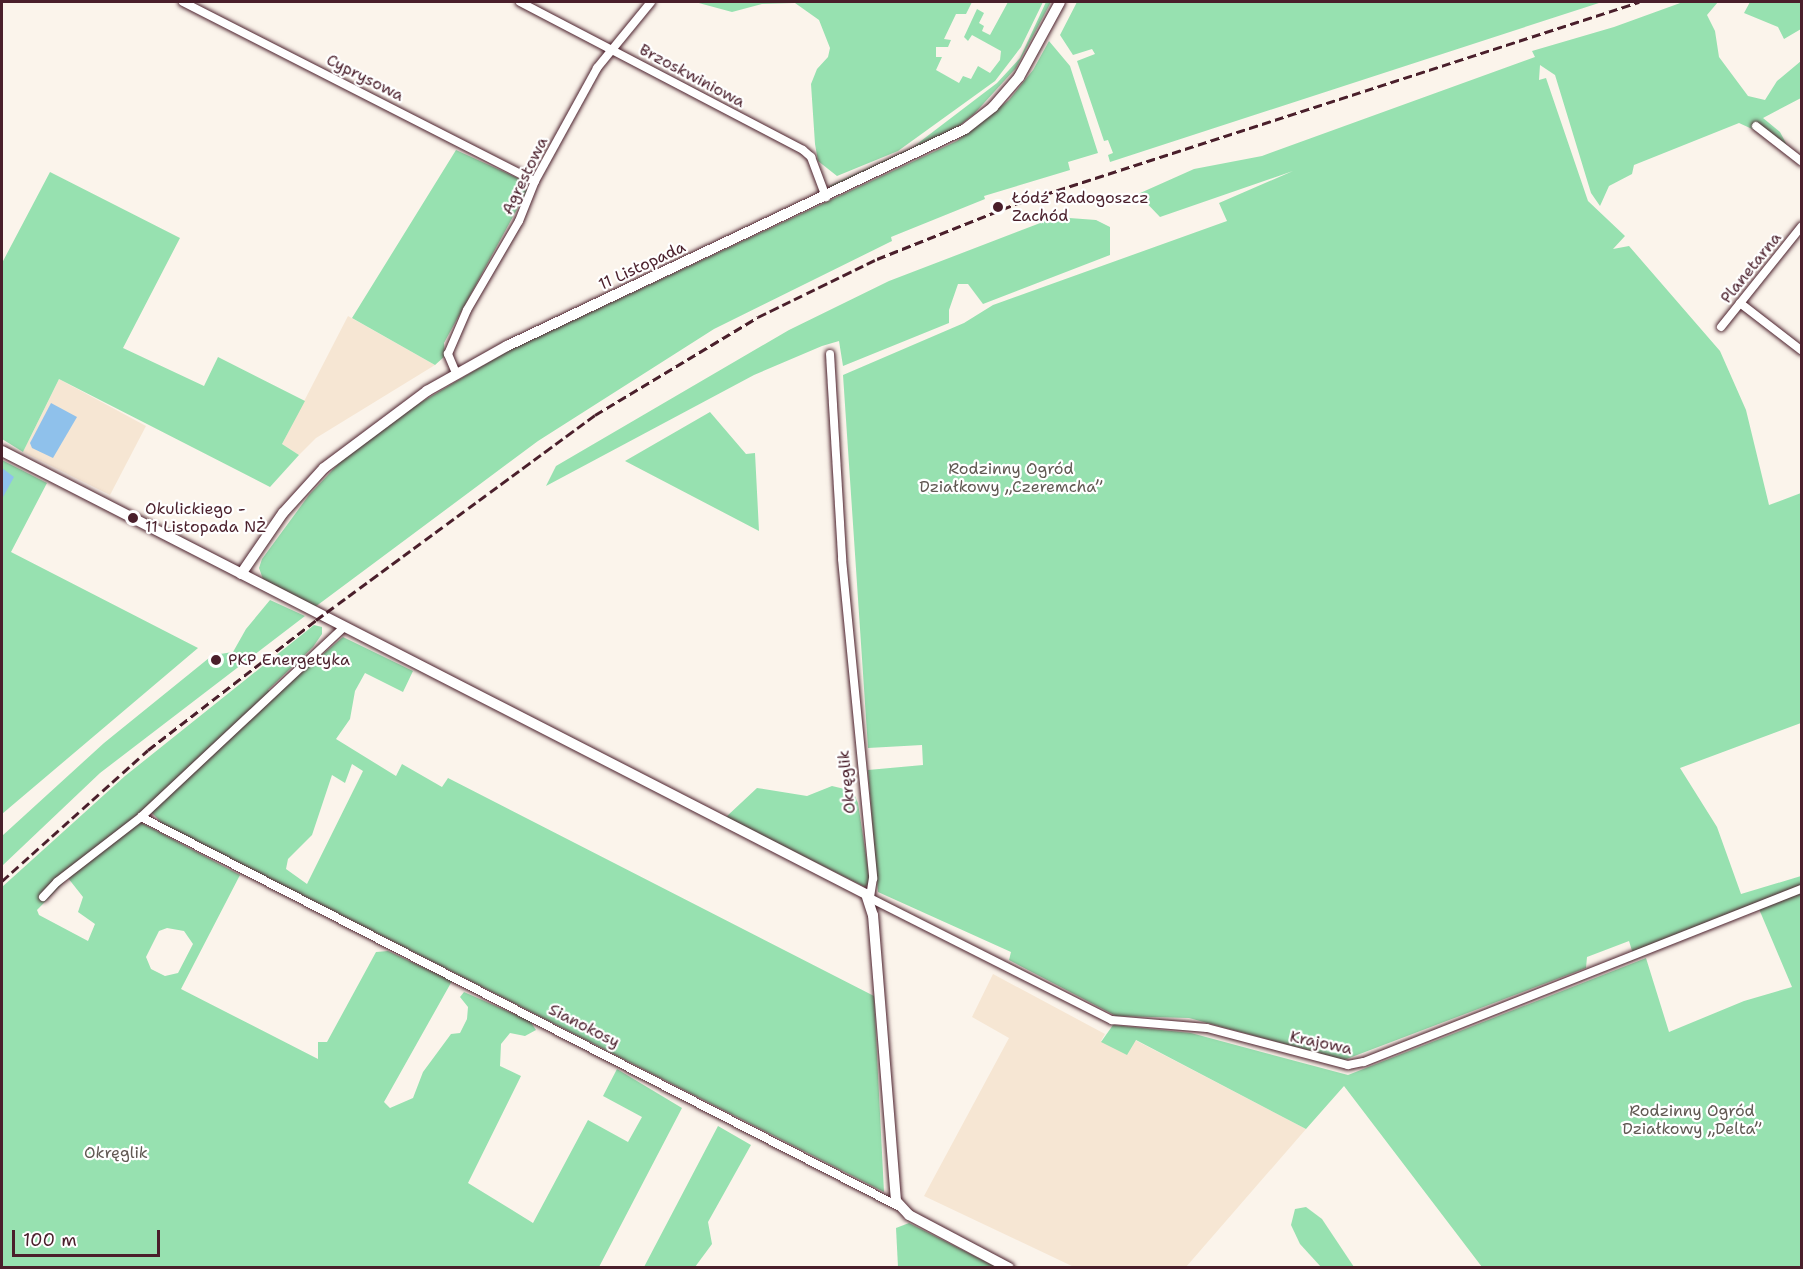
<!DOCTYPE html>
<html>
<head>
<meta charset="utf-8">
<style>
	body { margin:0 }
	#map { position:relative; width:1803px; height:1269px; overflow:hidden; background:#fbf4eb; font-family:"Shantell Sans",sans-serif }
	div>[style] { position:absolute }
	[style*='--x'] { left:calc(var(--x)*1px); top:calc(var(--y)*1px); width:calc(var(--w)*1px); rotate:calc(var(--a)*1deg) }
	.built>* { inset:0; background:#f6e6d3 }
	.green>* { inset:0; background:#97e1b0 }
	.water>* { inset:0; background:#8fc1eb }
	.roads { filter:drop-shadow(0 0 2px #4a1f2b) drop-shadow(0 0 2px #4a1f2b) }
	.street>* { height:8px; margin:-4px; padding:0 4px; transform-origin:4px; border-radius:4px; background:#fff }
	.secondary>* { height:10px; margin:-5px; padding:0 5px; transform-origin:5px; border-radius:5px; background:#fff }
	.rail>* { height:3px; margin-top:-1.5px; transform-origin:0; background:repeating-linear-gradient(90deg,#4a1f2b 0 9px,transparent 0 13.5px) }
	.dots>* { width:16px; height:16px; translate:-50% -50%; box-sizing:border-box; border:3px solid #fff; border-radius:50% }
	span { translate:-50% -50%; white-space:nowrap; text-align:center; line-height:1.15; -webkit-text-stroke:4.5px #fff; paint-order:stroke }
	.street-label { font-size:16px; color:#4a1f2b }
	.poi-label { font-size:16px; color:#4a1f2b }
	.left { translate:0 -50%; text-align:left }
	.park-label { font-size:16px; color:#615953 }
	.frame { position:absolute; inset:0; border:3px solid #4a1f2b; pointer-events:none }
	.scale { position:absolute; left:12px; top:1230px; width:148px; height:27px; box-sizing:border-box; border:3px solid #4a1f2b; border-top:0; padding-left:8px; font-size:18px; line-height:21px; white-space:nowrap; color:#4a1f2b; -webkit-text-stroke:4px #fff; paint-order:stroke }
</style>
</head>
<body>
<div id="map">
	<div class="built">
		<div style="clip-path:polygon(348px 316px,435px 365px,316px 438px,299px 455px,282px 444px)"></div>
		<div style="clip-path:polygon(59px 379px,146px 426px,110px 495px,23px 452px)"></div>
		<div style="clip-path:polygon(993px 974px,1105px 1034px,1101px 1041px,1135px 1040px,1306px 1129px,1186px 1267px,1074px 1267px,924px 1196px,1009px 1038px,972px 1017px)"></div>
	</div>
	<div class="green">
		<div style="clip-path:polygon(695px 2px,972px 2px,966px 14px,956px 14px,944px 39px,951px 40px,948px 47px,936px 47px,936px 57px,942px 57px,936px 70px,959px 83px,963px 76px,971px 79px,978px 66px,990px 73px,1000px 60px,1001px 51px,972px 35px,968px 41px,964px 37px,977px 9px,984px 13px,979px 23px,984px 26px,982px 31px,990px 35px,1008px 2px,1043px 2px,1021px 47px,995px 81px,898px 151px,837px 176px,818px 161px,815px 144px,811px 84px,817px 69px,828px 57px,830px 48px,819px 20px,795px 3px,762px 4px,732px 12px)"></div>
		<div style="clip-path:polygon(1046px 2px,1051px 2px,1016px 68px,974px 114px,955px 129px,832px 187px,829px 186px,913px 147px,997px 83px,1020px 58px)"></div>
		<div style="clip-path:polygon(1077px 2px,1602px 2px,1110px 162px,1108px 155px,1113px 153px,1108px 140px,1104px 141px,1077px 61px,1095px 54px,1092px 49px,1073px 55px,1060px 35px)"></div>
		<div style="clip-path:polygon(1683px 2px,1718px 2px,1707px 15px,1715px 31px,1719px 57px,1748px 96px,1765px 100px,1777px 81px,1801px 61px,1801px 98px,1763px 118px,1780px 132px,1787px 145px,1739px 123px,1634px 165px,1632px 174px,1609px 186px,1600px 206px,1591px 193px,1555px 75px,1540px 65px,1539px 80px,1546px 78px,1588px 201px,1625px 236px,1613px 249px,1629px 246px,1720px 351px,1746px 410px,1769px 505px,1801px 493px,1801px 723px,1680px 768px,1717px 827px,1741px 894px,1801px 876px,1801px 887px,1633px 954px,1629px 941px,1587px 957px,1586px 968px,1344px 1060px,1189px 1018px,1116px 1016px,1009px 960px,1011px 952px,878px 892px,868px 770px,923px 765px,922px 745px,868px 748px,843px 375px,964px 323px,993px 305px,1227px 221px,1219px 203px,1293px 171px,1160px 217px,1138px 194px,1194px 169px,1262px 156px,1535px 57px,1532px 51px,1614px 27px)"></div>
		<div style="clip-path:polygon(1750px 2px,1801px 2px,1801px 29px,1784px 39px,1778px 27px,1744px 13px)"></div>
		<div style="clip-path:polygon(1049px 41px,1070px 66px,1098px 153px,1068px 162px,1070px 170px,984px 196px,985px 199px,891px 237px,892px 241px,714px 329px,538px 441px,315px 607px,263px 579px,259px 568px,262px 559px,309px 495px,344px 458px,403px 413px,506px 352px,957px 141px,1009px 100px,1033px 70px)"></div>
		<div style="clip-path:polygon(456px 150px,522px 180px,527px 191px,444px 343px,445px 356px,435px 365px,352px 318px)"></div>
		<div style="clip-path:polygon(50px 172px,180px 238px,123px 348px,204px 386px,218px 357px,305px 401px,282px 444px,299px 455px,270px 487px,59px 379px,23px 452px,2px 439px,2px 263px)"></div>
		<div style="clip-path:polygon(1056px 217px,1096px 220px,1110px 227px,1110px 255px,983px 304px,968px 284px,958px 284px,949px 310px,949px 323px,843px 366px,839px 341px,822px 346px,754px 375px,546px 486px,556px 466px,789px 330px,889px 281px)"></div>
		<div style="clip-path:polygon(710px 412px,746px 454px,755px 453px,759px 531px,625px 461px)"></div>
		<div style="clip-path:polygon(2px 460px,47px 483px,11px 552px,198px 648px,2px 814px)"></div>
		<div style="clip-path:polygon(270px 600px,305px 616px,100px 773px,2px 866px,2px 836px,104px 743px,209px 658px,214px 666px,222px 661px,220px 654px,233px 652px,246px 629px)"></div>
		<div style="clip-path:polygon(evenodd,314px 625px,322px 627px,322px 634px,313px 647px,268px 690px,277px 693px,343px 637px,413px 671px,403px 692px,365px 673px,355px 691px,350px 719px,336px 739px,396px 776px,402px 764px,442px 787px,448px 778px,874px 996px,884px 1192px,163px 824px,149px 810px,138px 821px,240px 875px,181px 989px,318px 1059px,318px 1042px,327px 1042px,376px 952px,388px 951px,452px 981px,384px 1102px,390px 1108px,413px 1098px,423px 1072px,451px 1034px,460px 1033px,467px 1019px,468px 1007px,460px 997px,464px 992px,530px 1021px,536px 1030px,525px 1036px,510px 1033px,501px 1044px,500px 1066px,521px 1076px,468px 1183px,533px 1223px,588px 1120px,628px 1142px,642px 1117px,603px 1096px,617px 1069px,682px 1108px,599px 1267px,2px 1268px,2px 887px,125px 776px,314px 625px,352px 764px,363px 771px,307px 884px,286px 869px,288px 859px,312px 835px,332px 775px,345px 783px,352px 764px,314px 625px,68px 878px,83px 897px,78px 912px,95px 924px,88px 941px,39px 915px,37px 910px,68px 878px,314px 625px,167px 928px,184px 931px,193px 944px,178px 973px,165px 976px,151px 969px,146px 957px,159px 931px,167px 928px)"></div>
		<div style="clip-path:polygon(832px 786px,853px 791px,858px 803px,870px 882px,865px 887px,726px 817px,757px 788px,807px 796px)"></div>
		<div style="clip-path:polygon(1801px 891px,1801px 1267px,1482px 1267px,1344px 1086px,1306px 1129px,1136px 1040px,1127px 1055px,1101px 1042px,1113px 1025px,1191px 1033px,1348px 1075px,1646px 958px,1669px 1032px,1744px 1001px,1792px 987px,1759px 909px)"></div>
		<div style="clip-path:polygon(718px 1126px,751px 1145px,708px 1222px,712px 1244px,695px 1267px,644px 1267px)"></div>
		<div style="clip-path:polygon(1306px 1207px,1322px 1219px,1354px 1267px,1321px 1267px,1300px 1244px,1291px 1225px,1295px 1209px)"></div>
		<div style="clip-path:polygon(909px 1223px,996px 1267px,898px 1267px,896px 1228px)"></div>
	</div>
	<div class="water">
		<div style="clip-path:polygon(51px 403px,77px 417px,53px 458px,32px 448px,30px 443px)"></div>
		<div style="clip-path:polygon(2px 468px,14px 477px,2px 499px)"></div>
	</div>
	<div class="roads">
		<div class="street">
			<div style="--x:183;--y:2;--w:395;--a:27"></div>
			<div style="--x:520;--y:2;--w:319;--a:27.6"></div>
			<div style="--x:803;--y:150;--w:11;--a:41"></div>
			<div style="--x:811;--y:157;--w:43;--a:69.4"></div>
			<div style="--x:1756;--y:126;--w:58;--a:38"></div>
			<div style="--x:1740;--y:303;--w:78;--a:37.7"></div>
			<div style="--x:1721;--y:327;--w:129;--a:-51.3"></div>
			<div style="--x:830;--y:354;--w:205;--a:86.6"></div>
			<div style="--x:842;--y:559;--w:321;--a:84.4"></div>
			<div style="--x:873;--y:878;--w:20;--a:99"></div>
			<div style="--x:870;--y:898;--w:271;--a:26.8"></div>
			<div style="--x:1112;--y:1020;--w:95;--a:4.8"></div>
			<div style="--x:1207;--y:1028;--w:146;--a:14.7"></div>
			<div style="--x:1348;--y:1065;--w:16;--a:-11"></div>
			<div style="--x:1364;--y:1062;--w:471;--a:-21.6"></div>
			<div style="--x:456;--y:373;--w:21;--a:-113"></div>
			<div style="--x:448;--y:354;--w:48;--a:-66.6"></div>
			<div style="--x:467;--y:310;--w:103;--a:-59.7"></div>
			<div style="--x:519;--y:221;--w:43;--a:-68.2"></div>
			<div style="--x:535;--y:181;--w:129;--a:-61.2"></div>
			<div style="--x:597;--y:68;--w:85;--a:-50.7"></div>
			<div style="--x:141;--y:817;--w:851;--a:27.2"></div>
			<div style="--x:43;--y:897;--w:21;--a:-47"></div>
			<div style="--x:57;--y:882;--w:106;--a:-37.7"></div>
			<div style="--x:141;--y:817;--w:278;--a:-43.1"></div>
		</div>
		<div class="secondary">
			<div style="--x:2;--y:451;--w:971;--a:27.15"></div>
			<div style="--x:866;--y:894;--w:22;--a:72"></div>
			<div style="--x:873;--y:915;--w:287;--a:85.4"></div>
			<div style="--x:896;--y:1201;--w:19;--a:47"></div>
			<div style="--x:909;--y:1215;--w:113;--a:27.9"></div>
			<div style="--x:241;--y:574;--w:74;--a:-55.5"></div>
			<div style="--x:283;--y:513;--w:61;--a:-47.7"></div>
			<div style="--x:324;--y:468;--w:129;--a:-36.8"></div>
			<div style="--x:427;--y:391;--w:92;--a:-29.4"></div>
			<div style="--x:507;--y:346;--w:507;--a:-25.35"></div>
			<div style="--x:965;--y:129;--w:36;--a:-38"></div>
			<div style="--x:993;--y:107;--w:40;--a:-49"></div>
			<div style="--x:1019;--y:77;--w:85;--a:-61.3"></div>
		</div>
	</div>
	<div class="rail">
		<div style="--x:2;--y:881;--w:196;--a:-41.9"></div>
		<div style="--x:148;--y:750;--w:212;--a:-37.7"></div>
		<div style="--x:316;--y:620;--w:346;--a:-36.3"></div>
		<div style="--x:595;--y:415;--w:190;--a:-31"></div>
		<div style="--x:758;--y:317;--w:132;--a:-26"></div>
		<div style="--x:877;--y:259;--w:152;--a:-21.7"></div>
		<div style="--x:1018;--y:203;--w:653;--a:-17.94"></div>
	</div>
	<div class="dots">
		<div style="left:998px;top:207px;background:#4a1f2b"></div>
		<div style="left:133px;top:518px;background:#4a1f2b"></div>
		<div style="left:216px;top:660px;background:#4a1f2b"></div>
	</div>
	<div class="street-label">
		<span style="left:692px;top:76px;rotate:28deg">Brzoskwiniowa</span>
		<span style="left:365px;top:78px;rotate:27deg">Cyprysowa</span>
		<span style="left:525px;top:176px;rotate:-64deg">Agrestowa</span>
		<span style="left:642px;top:266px;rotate:-25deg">11 Listopada</span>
		<span style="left:1751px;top:268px;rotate:-51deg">Planetarna</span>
		<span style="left:847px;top:782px;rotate:-96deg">Okręglik</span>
		<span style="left:584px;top:1026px;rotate:27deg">Sianokosy</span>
		<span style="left:1321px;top:1043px;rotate:12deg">Krajowa</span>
	</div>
	<div class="poi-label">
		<span class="left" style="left:1012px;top:207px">Łódź Radogoszcz<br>Zachód</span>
		<span class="left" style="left:145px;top:518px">Okulickiego -<br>11 Listopada NŻ</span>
		<span class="left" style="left:228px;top:660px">PKP Energetyka</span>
	</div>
	<div class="park-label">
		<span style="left:1011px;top:478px">Rodzinny Ogród<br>Działkowy „Czeremcha”</span>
		<span style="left:1692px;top:1120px">Rodzinny Ogród<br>Działkowy „Delta”</span>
		<span style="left:116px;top:1153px">Okręglik</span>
	</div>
	<div class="frame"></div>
	<div class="scale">100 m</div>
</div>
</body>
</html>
